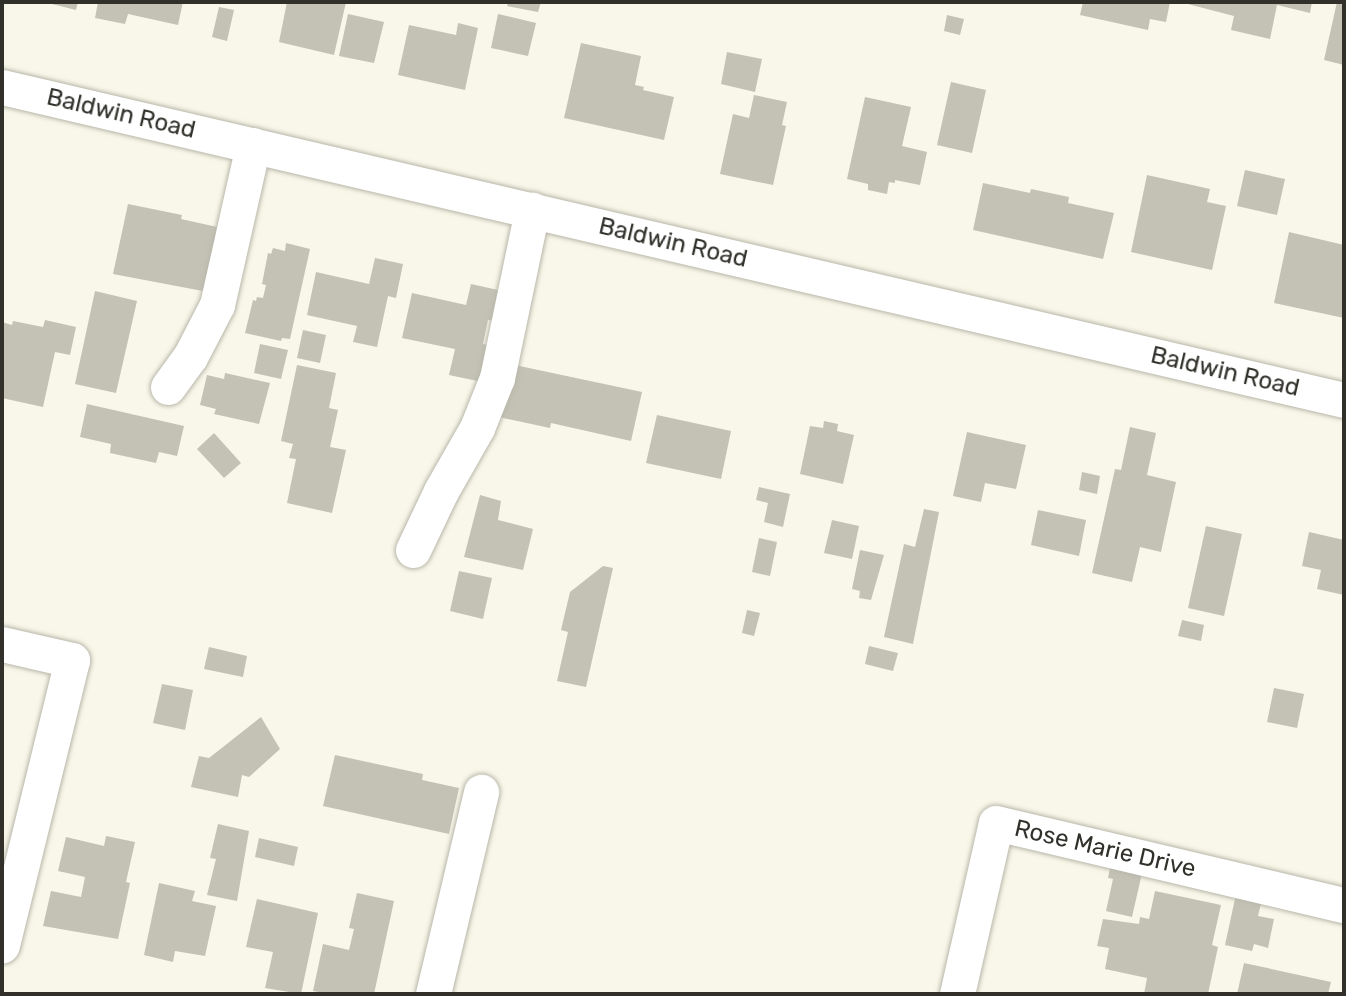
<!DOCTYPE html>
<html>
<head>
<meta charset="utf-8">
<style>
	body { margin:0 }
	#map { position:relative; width:1346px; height:996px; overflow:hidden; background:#f8f7e9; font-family:Rubik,sans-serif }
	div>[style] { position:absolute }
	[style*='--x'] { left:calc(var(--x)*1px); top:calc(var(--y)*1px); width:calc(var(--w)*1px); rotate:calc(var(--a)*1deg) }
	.building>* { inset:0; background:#c3c2b5 }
	.roads { filter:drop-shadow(0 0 2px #b8b7aa) drop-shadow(0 0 2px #b8b7aa) }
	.minor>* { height:35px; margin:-17.5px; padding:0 17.5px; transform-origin:17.5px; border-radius:17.5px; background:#fff }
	span { translate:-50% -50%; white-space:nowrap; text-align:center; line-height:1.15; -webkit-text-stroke:6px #fff; paint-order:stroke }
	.street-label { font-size:24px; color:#31302b }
	.frame { position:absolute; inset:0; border:4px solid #31302b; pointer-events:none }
</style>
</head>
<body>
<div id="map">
	<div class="building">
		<div style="clip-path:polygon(44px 2px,78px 2px,76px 10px)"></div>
		<div style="clip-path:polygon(98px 2px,183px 2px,178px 25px,128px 14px,125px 24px,95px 18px)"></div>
		<div style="clip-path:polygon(287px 2px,346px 2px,334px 55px,279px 42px)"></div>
		<div style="clip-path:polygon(508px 2px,541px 2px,538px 12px,507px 6px)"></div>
		<div style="clip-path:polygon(1083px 2px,1170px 2px,1166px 22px,1150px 19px,1148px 30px,1080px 15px)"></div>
		<div style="clip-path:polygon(1180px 2px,1312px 2px,1310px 13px,1277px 5px,1270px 39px,1231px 30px,1234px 16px)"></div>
		<div style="clip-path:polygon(1337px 2px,1344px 2px,1344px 65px,1324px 60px)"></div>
		<div style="clip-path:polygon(219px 7px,234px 10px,227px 41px,212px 37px)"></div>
		<div style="clip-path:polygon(348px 14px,384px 22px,374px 63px,339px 56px)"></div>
		<div style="clip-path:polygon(498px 14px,536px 23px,528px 56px,491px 48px)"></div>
		<div style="clip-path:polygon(947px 15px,964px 19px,960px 35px,944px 31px)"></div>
		<div style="clip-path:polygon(458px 23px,478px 28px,465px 90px,398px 75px,409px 25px,456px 35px)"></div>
		<div style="clip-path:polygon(581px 43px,641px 56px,635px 85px,644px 87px,643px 90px,674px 97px,664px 140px,564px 118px)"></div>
		<div style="clip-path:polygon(727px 52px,762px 59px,755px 92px,721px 84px)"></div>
		<div style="clip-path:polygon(951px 82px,986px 90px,972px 153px,937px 145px)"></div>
		<div style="clip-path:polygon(754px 95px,787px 102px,782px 125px,786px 126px,773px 185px,720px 174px,733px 114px,749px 118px)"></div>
		<div style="clip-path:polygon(865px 97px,911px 107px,902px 146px,927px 152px,920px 185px,895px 180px,895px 183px,889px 182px,887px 194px,868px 190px,868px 184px,847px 179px)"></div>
		<div style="clip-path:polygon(1245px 170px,1285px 179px,1277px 215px,1237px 206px)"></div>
		<div style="clip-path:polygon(1147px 175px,1210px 189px,1207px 202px,1226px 206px,1212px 270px,1131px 252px)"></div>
		<div style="clip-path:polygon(983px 183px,1030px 193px,1031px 189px,1069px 197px,1068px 203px,1114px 213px,1103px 259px,973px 230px)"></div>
		<div style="clip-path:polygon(128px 204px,182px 215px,181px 219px,217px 227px,208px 292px,113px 274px)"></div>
		<div style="clip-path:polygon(1289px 232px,1344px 245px,1344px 318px,1274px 303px)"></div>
		<div style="clip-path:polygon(286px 243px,310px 249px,290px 339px,282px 338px,281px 341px,245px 333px,253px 300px,256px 301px,257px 297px,263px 298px,266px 285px,262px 284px,268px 253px,271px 254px,273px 248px,285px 251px)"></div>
		<div style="clip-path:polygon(375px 258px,403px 264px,396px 298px,388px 296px,377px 347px,353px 342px,357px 326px,307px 315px,316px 272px,369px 284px)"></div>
		<div style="clip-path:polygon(471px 284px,507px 292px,500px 322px,488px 320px,483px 344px,495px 347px,487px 383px,449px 375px,455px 349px,402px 338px,412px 293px,466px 305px)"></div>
		<div style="clip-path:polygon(95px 291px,137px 301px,116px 393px,75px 384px)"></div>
		<div style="clip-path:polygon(45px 320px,76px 327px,70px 355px,55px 352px,43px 407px,2px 398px,2px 322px,12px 325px,13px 321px,43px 327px)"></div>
		<div style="clip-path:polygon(303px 330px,326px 335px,320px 363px,297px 358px)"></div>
		<div style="clip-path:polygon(260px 344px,288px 350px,281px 379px,254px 373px)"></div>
		<div style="clip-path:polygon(510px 364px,642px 392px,631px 441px,551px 423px,550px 428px,498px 417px)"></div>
		<div style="clip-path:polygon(297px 365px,336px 373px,329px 408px,338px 410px,330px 447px,346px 450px,332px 513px,287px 503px,296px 459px,289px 458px,293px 444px,281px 441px)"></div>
		<div style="clip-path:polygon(225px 373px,270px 383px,259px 424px,214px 414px,216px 409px,200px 405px,207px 375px,224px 379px)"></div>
		<div style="clip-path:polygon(87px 404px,184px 426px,177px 456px,159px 452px,156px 463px,110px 453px,111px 444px,80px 437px)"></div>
		<div style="clip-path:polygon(657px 415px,731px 431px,721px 479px,646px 463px)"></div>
		<div style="clip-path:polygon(824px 421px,838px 424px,837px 431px,854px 435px,843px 484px,800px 474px,810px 426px,823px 428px)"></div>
		<div style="clip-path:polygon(1130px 427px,1156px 433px,1147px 475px,1176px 482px,1161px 552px,1140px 547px,1132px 582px,1092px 573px,1115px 469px,1121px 470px)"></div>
		<div style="clip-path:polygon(967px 432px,1026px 445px,1016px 489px,985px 483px,981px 502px,953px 496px)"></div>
		<div style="clip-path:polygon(214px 433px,241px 463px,224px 478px,197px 449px)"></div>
		<div style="clip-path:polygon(1082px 472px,1100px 476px,1097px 494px,1079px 490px)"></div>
		<div style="clip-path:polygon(759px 487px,790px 494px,783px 527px,764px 522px,768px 503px,756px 500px)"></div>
		<div style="clip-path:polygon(480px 495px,501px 501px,498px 520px,533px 529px,523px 570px,464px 557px)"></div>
		<div style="clip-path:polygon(924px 509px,939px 512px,913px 644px,884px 637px,904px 544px,915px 547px)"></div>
		<div style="clip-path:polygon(1038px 510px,1086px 520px,1079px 556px,1031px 545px)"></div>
		<div style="clip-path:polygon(832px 520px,859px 526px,852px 559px,824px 553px)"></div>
		<div style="clip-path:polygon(1206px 526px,1242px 534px,1224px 616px,1188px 608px)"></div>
		<div style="clip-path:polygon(1309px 532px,1344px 540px,1344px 595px,1317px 589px,1321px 570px,1302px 566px)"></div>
		<div style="clip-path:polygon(759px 538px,777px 542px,770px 576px,752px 572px)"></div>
		<div style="clip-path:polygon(860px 550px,884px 555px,871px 600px,859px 598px,860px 591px,852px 589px)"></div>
		<div style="clip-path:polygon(603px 566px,613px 568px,586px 687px,557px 681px,568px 632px,561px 630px,570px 592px)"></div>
		<div style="clip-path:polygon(459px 571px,492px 578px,483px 619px,450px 611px)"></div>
		<div style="clip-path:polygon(747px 610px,760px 613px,754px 636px,742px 633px)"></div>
		<div style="clip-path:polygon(1182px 620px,1204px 625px,1201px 641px,1178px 636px)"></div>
		<div style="clip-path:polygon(869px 646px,898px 653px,893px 671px,865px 664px)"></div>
		<div style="clip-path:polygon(209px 647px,247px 656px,243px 677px,204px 669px)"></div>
		<div style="clip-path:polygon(162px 684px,193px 690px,185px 730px,153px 723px)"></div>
		<div style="clip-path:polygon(1274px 688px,1304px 694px,1297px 728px,1267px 722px)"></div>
		<div style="clip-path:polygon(261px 717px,280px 749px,249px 777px,242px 775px,238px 797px,191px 787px,199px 756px,209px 758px)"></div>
		<div style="clip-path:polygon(335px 755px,423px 774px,422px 780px,459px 788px,449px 834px,323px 806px)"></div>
		<div style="clip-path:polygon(218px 824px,249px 831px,237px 901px,207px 895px,216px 859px,210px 858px)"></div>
		<div style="clip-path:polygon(106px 836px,135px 842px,126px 882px,130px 883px,118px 939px,43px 926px,51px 891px,81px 897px,85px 877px,58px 871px,66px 837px,104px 846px)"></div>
		<div style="clip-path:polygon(259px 838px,298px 847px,294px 866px,255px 857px)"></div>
		<div style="clip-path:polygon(1113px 853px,1145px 860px,1132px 917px,1106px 911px,1113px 879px,1108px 878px)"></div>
		<div style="clip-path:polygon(159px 883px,195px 891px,192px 901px,216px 906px,205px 956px,175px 951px,173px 962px,144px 955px)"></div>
		<div style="clip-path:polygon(1155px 891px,1221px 905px,1212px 945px,1218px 947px,1208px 994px,1144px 994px,1147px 978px,1105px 969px,1109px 948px,1097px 946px,1103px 919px,1139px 924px,1140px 917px,1149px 919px)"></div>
		<div style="clip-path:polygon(357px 893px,394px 901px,374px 994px,329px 994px,313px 991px,323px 944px,349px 950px,354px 929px,349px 928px)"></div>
		<div style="clip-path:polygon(1236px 894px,1262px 899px,1258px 916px,1274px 919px,1268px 948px,1254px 944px,1252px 951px,1225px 945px)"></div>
		<div style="clip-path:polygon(257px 899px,318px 913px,301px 994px,265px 988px,273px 952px,246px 947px)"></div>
		<div style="clip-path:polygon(1244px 963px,1331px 982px,1328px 994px,1237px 994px)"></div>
	</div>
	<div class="roads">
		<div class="minor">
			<div style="--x:2;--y:87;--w:1378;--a:13.13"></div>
			<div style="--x:168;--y:387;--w:37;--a:-54"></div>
			<div style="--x:190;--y:357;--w:59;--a:-62.6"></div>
			<div style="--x:217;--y:305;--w:164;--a:-77.3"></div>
			<div style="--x:413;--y:550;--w:65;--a:-64.6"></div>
			<div style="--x:441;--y:491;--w:73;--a:-60.3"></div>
			<div style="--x:477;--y:428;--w:54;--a:-68.2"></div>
			<div style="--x:497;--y:378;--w:172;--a:-78.2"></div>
			<div style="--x:2;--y:644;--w:72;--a:12.9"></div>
			<div style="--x:72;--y:660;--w:294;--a:103.8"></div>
			<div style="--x:433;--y:994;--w:208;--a:-76.6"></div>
			<div style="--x:957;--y:994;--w:175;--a:-77.2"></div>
			<div style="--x:996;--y:823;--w:358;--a:13.3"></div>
		</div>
	</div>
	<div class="street-label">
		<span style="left:121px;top:114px;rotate:13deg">Baldwin Road</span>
		<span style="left:673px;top:243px;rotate:13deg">Baldwin Road</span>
		<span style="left:1225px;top:372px;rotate:13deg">Baldwin Road</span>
		<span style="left:1105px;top:849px;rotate:13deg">Rose Marie Drive</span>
	</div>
	<div class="frame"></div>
</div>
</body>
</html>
